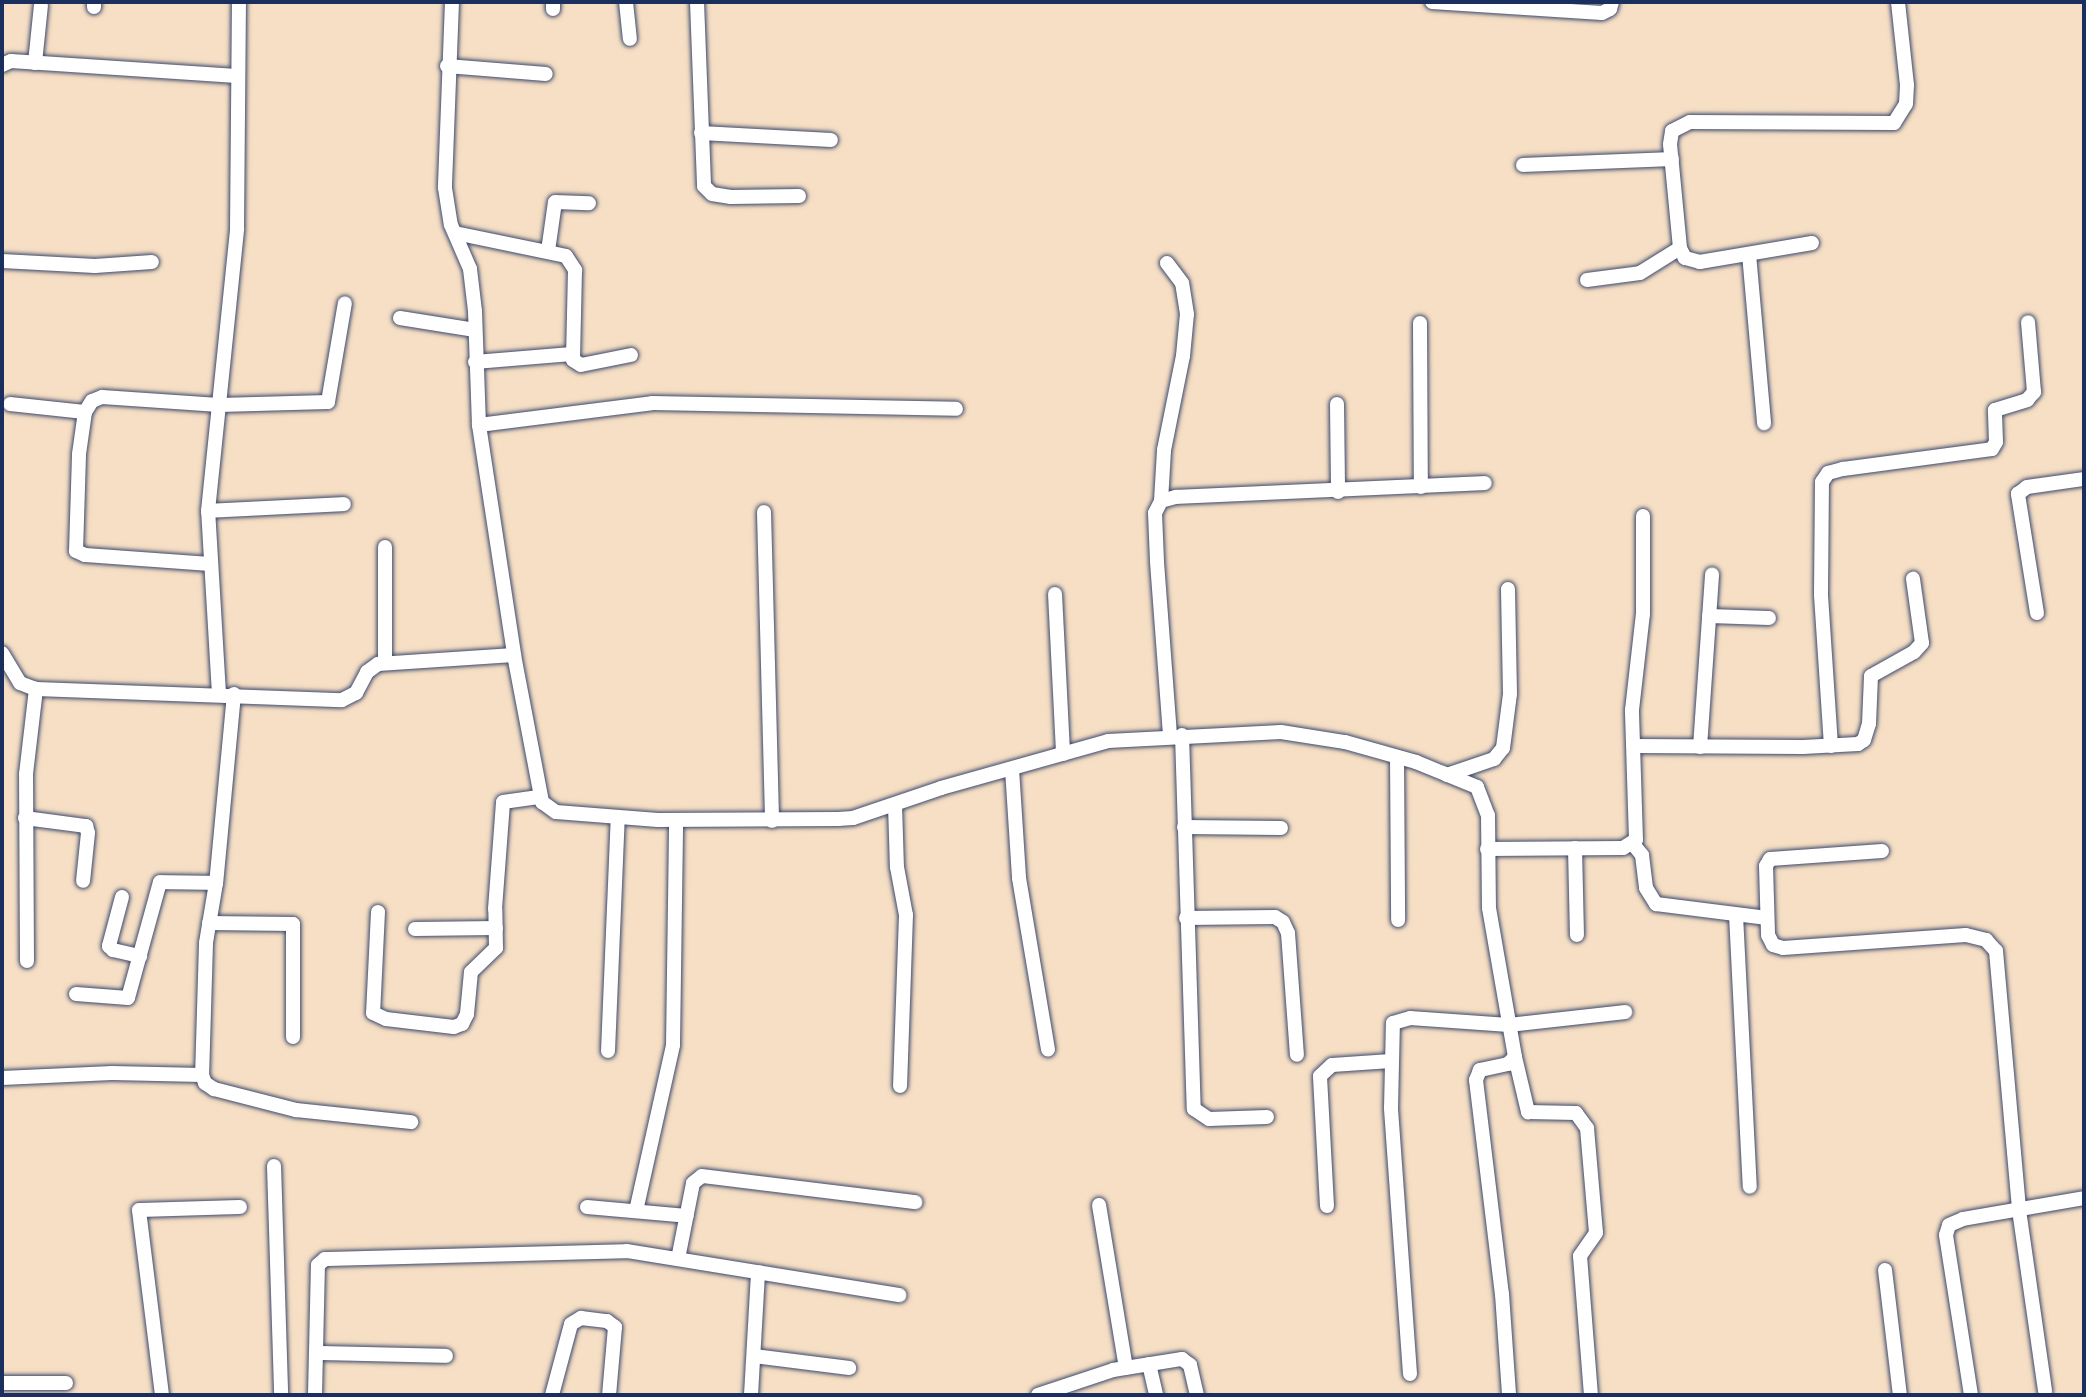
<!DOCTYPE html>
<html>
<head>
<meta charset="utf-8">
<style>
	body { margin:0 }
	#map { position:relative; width:2086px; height:1397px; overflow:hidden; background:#f6dfc4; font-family:Mynerve,sans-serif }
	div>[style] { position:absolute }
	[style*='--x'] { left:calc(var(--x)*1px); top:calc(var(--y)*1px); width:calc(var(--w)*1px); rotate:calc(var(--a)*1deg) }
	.roads { filter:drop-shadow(0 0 2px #3c496d) drop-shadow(0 0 2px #3c496d) }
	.street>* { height:14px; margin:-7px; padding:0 7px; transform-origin:7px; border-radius:7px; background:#fff }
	span { translate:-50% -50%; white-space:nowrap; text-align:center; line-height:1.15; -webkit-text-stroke:6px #fcf5e5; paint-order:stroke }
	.frame { position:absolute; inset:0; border:4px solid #1b2f5e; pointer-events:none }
</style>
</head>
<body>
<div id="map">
	<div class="roads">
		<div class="street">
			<div style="--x:452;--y:2;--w:186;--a:92.2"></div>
			<div style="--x:445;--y:188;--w:37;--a:81"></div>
			<div style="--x:451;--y:225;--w:48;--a:66.6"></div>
			<div style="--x:470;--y:269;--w:42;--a:83.2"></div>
			<div style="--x:475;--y:311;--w:114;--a:88"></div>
			<div style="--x:479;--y:425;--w:233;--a:81.3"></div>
			<div style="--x:514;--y:655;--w:150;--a:79.2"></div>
			<div style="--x:542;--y:802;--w:17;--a:36"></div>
			<div style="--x:556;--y:812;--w:102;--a:4.5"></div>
			<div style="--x:658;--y:820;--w:180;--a:-0.3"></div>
			<div style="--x:838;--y:819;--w:15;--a:-4"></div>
			<div style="--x:853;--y:818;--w:93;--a:-18.8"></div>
			<div style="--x:941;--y:788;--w:173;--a:-15.7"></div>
			<div style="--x:1108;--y:741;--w:173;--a:-3"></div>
			<div style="--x:1281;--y:732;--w:65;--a:8.9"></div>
			<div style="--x:1345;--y:742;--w:74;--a:15.7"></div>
			<div style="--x:1416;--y:762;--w:66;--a:22.3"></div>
			<div style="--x:1477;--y:787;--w:30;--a:69"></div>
			<div style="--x:1488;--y:815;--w:93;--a:89.4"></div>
			<div style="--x:1489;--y:908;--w:151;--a:80.1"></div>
			<div style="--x:1515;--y:1057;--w:10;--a:135"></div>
			<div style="--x:1508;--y:1064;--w:29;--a:168"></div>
			<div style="--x:1480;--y:1070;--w:11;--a:112"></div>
			<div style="--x:1476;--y:1080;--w:216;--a:83.1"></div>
			<div style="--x:1502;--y:1294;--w:101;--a:86"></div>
			<div style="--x:553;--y:2;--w:7;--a:90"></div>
			<div style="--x:626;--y:2;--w:37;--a:84"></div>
			<div style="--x:697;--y:2;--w:184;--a:87.8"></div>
			<div style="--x:704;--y:186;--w:11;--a:45"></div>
			<div style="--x:712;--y:194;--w:19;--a:9"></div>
			<div style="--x:731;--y:197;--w:68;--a:-0.8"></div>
			<div style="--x:1432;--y:2;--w:170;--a:3.7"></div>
			<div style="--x:1602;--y:13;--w:9;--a:-27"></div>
			<div style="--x:1610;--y:9;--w:7;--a:-74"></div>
			<div style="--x:94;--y:7;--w:5;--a:-90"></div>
			<div style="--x:35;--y:63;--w:58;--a:-84.1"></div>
			<div style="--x:2;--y:65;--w:10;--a:-24"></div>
			<div style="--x:11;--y:61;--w:226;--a:3.8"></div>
			<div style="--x:447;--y:66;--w:99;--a:4.6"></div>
			<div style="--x:701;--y:133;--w:130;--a:3.1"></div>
			<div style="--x:1523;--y:165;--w:149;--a:-2.3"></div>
			<div style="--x:455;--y:233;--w:113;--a:11.7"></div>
			<div style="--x:566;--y:256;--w:17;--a:57"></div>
			<div style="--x:575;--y:270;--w:90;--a:91.3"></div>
			<div style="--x:573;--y:360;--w:9;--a:32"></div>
			<div style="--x:581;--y:365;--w:51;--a:-11.3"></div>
			<div style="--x:1812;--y:243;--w:114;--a:170.4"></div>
			<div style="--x:1700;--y:262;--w:16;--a:-165"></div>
			<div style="--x:1685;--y:258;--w:11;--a:-117"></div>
			<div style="--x:1680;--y:248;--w:104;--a:-95.5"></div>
			<div style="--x:1670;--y:144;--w:13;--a:-81"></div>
			<div style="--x:1672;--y:131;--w:20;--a:-27"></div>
			<div style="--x:1690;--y:122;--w:204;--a:0.3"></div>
			<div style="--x:1894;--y:123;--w:22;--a:-58"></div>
			<div style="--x:1906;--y:104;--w:19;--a:-87"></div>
			<div style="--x:1907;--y:85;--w:83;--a:-96.2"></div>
			<div style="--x:548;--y:251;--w:49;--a:-81.9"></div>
			<div style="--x:555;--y:202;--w:34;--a:2"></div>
			<div style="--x:1749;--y:254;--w:170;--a:84.9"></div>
			<div style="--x:2;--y:261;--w:93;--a:3.1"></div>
			<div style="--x:95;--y:266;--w:57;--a:-4"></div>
			<div style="--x:1587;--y:280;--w:53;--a:-7.5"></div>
			<div style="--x:1640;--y:273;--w:47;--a:-32"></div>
			<div style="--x:400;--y:318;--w:76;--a:9.1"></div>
			<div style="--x:1420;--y:323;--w:164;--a:89.7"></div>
			<div style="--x:475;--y:362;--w:97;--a:-4.7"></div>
			<div style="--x:10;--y:404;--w:75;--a:6.1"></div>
			<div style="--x:1337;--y:404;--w:88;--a:89.3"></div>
			<div style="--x:479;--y:425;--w:174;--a:-7.2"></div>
			<div style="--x:652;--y:403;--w:304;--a:1.1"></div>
			<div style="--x:1161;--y:501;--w:51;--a:-86.6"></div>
			<div style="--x:1164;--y:450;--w:96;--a:-78.6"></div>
			<div style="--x:1183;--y:356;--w:42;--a:-84.6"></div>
			<div style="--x:1187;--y:314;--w:31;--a:-99"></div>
			<div style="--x:1182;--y:283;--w:25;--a:-127"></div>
			<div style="--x:208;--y:511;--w:136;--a:-2.9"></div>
			<div style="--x:764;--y:512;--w:309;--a:88.5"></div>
			<div style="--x:210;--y:564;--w:125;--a:-175.9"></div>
			<div style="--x:85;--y:555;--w:10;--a:-156"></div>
			<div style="--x:76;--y:551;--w:97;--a:-88.2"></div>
			<div style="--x:79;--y:454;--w:42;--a:-81.9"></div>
			<div style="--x:85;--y:412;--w:13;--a:-58"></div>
			<div style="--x:92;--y:401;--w:11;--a:-22"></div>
			<div style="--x:102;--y:397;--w:117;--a:3.9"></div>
			<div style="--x:219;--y:405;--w:109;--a:-1.6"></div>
			<div style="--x:328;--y:402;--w:100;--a:-80.3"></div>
			<div style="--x:1055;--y:594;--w:160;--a:87.1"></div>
			<div style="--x:2037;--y:613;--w:121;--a:-99.1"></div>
			<div style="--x:2018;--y:494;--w:11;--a:-38"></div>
			<div style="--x:2027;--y:487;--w:58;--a:-8"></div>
			<div style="--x:1709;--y:616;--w:60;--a:1.9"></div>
			<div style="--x:2;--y:653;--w:35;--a:59"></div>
			<div style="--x:20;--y:683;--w:17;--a:21"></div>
			<div style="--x:36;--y:689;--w:306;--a:2.1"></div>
			<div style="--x:342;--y:700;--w:16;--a:-27"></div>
			<div style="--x:356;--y:693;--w:24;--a:-62"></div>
			<div style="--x:367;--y:672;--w:14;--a:-36"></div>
			<div style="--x:378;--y:664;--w:136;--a:-3.8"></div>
			<div style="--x:385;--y:662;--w:115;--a:-90"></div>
			<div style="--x:219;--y:694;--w:183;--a:-93.4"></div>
			<div style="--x:208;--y:511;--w:284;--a:-84.1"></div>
			<div style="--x:237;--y:228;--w:226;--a:-89.5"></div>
			<div style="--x:234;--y:694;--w:190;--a:95.4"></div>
			<div style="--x:216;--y:883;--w:61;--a:99.5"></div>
			<div style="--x:206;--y:943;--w:132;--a:91.7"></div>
			<div style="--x:202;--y:1075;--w:9;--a:69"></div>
			<div style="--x:205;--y:1083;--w:11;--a:34"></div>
			<div style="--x:214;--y:1089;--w:85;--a:14.4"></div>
			<div style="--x:296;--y:1110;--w:116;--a:6"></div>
			<div style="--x:1170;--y:735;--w:174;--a:-94.3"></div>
			<div style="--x:1157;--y:561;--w:48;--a:-92.4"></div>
			<div style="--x:1155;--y:513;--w:13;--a:-63"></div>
			<div style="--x:1161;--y:501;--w:16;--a:-15"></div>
			<div style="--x:1176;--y:497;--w:309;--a:-2.6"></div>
			<div style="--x:1182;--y:735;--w:374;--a:88.2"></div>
			<div style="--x:1194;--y:1109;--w:18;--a:34"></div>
			<div style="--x:1209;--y:1119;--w:58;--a:-2"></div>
			<div style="--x:1634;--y:746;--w:169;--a:0.3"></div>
			<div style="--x:1803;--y:747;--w:55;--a:-3.1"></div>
			<div style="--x:1858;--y:744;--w:7;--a:-34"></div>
			<div style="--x:1864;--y:740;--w:17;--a:-73"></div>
			<div style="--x:1869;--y:724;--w:48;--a:-87.6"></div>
			<div style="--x:1871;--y:676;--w:49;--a:-29.2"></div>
			<div style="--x:1914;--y:652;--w:12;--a:-48"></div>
			<div style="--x:1922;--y:643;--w:65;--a:-98"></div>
			<div style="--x:1831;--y:746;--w:152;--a:-93.8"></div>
			<div style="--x:1821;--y:594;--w:112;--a:-89.5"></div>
			<div style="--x:1822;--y:482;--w:11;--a:-56"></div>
			<div style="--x:1828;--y:473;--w:16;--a:-15"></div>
			<div style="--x:1843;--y:469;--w:150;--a:-7.6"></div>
			<div style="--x:1992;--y:449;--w:8;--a:-60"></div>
			<div style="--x:1996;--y:442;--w:32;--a:-92"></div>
			<div style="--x:1995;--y:410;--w:34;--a:-17"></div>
			<div style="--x:2027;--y:400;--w:11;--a:-49"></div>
			<div style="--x:2034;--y:392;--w:70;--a:-94.9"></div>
			<div style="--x:1700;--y:747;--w:173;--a:-86"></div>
			<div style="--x:1397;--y:757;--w:163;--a:89.6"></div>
			<div style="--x:1012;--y:769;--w:109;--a:86.3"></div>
			<div style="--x:1019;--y:878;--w:174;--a:80.4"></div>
			<div style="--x:1447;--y:775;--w:50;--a:-18.8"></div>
			<div style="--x:1494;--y:759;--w:14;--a:-51"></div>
			<div style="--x:1503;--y:748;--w:54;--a:-82.6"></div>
			<div style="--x:1510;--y:694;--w:105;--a:-91.1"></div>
			<div style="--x:895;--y:805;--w:62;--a:88.2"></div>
			<div style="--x:897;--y:867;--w:49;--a:79.4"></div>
			<div style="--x:906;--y:915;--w:171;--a:92"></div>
			<div style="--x:25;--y:818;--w:62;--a:7.5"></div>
			<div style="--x:86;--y:826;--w:7;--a:74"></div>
			<div style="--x:88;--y:833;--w:48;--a:95.9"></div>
			<div style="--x:1184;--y:827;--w:97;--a:0.6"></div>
			<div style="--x:1633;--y:844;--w:14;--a:51"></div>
			<div style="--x:1642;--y:855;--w:33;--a:83"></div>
			<div style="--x:1646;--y:888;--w:19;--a:58"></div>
			<div style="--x:1656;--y:904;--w:112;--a:7.2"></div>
			<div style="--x:1575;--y:848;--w:87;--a:88.7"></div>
			<div style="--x:1487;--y:849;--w:136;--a:-0.4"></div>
			<div style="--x:1623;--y:848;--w:15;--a:-32"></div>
			<div style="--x:1636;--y:840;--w:130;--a:-91.8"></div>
			<div style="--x:1632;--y:710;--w:97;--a:-83.5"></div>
			<div style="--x:1643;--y:614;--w:98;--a:-90"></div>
			<div style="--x:1882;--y:851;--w:112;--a:175.9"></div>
			<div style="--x:1770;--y:859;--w:8;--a:120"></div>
			<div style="--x:1766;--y:866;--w:69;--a:88.3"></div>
			<div style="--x:1768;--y:935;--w:11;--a:63"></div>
			<div style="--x:1773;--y:945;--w:10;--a:17"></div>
			<div style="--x:1783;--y:948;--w:183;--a:-4.1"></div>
			<div style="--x:1966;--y:935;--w:21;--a:14"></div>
			<div style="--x:1986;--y:940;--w:15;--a:48"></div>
			<div style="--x:1996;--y:951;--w:260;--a:84.9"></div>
			<div style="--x:2019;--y:1210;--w:183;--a:81.8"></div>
			<div style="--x:122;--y:897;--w:51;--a:104.9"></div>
			<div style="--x:109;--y:946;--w:6;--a:45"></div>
			<div style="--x:113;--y:950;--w:28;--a:13"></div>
			<div style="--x:378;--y:912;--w:101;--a:92.8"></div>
			<div style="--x:373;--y:1013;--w:14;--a:25"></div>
			<div style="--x:386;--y:1019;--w:68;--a:6.7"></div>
			<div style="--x:454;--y:1027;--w:9;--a:-21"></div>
			<div style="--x:462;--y:1024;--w:11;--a:-63"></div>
			<div style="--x:467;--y:1014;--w:42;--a:-84.6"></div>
			<div style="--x:471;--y:972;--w:35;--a:-44"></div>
			<div style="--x:496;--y:948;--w:39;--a:-91"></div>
			<div style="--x:495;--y:909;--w:107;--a:-85.7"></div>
			<div style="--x:503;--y:802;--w:36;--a:-8"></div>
			<div style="--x:1736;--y:915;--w:272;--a:87.1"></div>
			<div style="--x:1186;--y:918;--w:89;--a:-0.6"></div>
			<div style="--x:1275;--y:917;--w:9;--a:32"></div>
			<div style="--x:1283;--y:922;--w:12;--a:66"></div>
			<div style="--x:1288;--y:933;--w:122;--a:85.8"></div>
			<div style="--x:209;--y:923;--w:84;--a:0.7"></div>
			<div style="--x:293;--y:924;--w:113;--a:90"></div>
			<div style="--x:415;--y:929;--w:81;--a:-0.7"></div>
			<div style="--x:27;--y:961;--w:187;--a:-90.3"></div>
			<div style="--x:26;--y:774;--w:86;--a:-83.3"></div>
			<div style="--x:76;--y:994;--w:52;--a:4.4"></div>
			<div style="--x:128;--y:998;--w:120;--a:-74.6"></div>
			<div style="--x:160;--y:882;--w:56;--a:1"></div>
			<div style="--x:608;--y:1051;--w:234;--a:-87.6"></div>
			<div style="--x:1515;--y:1057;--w:57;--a:76.7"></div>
			<div style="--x:1528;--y:1112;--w:48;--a:1.2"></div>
			<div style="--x:1576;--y:1113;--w:19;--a:54"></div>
			<div style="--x:1587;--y:1128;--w:105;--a:85.1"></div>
			<div style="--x:1596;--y:1233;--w:28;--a:125"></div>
			<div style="--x:1580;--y:1256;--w:139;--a:85.5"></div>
			<div style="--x:2;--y:1078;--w:110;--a:-2.6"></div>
			<div style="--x:112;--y:1073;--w:90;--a:1.3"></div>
			<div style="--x:274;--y:1166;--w:229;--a:88.2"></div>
			<div style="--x:1099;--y:1205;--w:165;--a:80.6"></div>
			<div style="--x:1327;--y:1206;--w:130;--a:-93.1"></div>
			<div style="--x:1320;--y:1076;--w:16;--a:-43"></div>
			<div style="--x:1332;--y:1065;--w:59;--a:-3.9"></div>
			<div style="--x:587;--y:1207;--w:100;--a:5.1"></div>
			<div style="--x:636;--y:1211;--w:170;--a:-77.4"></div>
			<div style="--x:673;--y:1045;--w:225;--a:-89.2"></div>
			<div style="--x:678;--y:1259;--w:77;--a:-78.8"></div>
			<div style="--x:693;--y:1183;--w:11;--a:-38"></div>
			<div style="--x:702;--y:1176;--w:215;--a:7"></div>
			<div style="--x:1885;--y:1270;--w:126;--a:83.2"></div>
			<div style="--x:317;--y:1353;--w:129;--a:1.3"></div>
			<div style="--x:754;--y:1356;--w:96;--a:7.2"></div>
			<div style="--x:1149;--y:1364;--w:32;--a:77"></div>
			<div style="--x:1410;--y:1374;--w:267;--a:-94.1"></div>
			<div style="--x:1391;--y:1108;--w:85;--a:-88.7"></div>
			<div style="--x:1393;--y:1023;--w:18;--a:-16"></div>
			<div style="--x:1410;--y:1018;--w:99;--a:4"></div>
			<div style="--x:1509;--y:1025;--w:117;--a:-6.4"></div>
			<div style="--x:2;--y:1383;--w:64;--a:0"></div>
			<div style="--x:162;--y:1395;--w:186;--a:-97.1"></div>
			<div style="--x:139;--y:1210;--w:101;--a:-1.7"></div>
			<div style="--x:315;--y:1395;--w:130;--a:-88.7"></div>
			<div style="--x:318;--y:1265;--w:9;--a:-41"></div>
			<div style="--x:325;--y:1259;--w:302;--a:-1.5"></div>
			<div style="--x:627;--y:1251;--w:276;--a:9.2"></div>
			<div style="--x:552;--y:1395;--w:73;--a:-75"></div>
			<div style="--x:571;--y:1324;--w:12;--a:-31"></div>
			<div style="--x:581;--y:1318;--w:26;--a:7"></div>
			<div style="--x:607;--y:1321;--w:10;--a:37"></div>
			<div style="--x:615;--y:1327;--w:68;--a:95"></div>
			<div style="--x:751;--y:1395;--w:123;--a:-86.7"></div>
			<div style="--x:1038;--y:1395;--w:79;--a:-18.4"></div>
			<div style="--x:1113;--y:1370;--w:70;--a:-9.1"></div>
			<div style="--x:1182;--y:1359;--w:10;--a:37"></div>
			<div style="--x:1190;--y:1365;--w:31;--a:77"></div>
			<div style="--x:1971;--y:1395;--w:162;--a:-98.9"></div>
			<div style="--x:1946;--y:1235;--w:10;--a:-73"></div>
			<div style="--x:1949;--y:1225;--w:15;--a:-23"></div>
			<div style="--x:1963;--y:1219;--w:123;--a:-9.8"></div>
		</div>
	</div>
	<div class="frame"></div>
</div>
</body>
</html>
